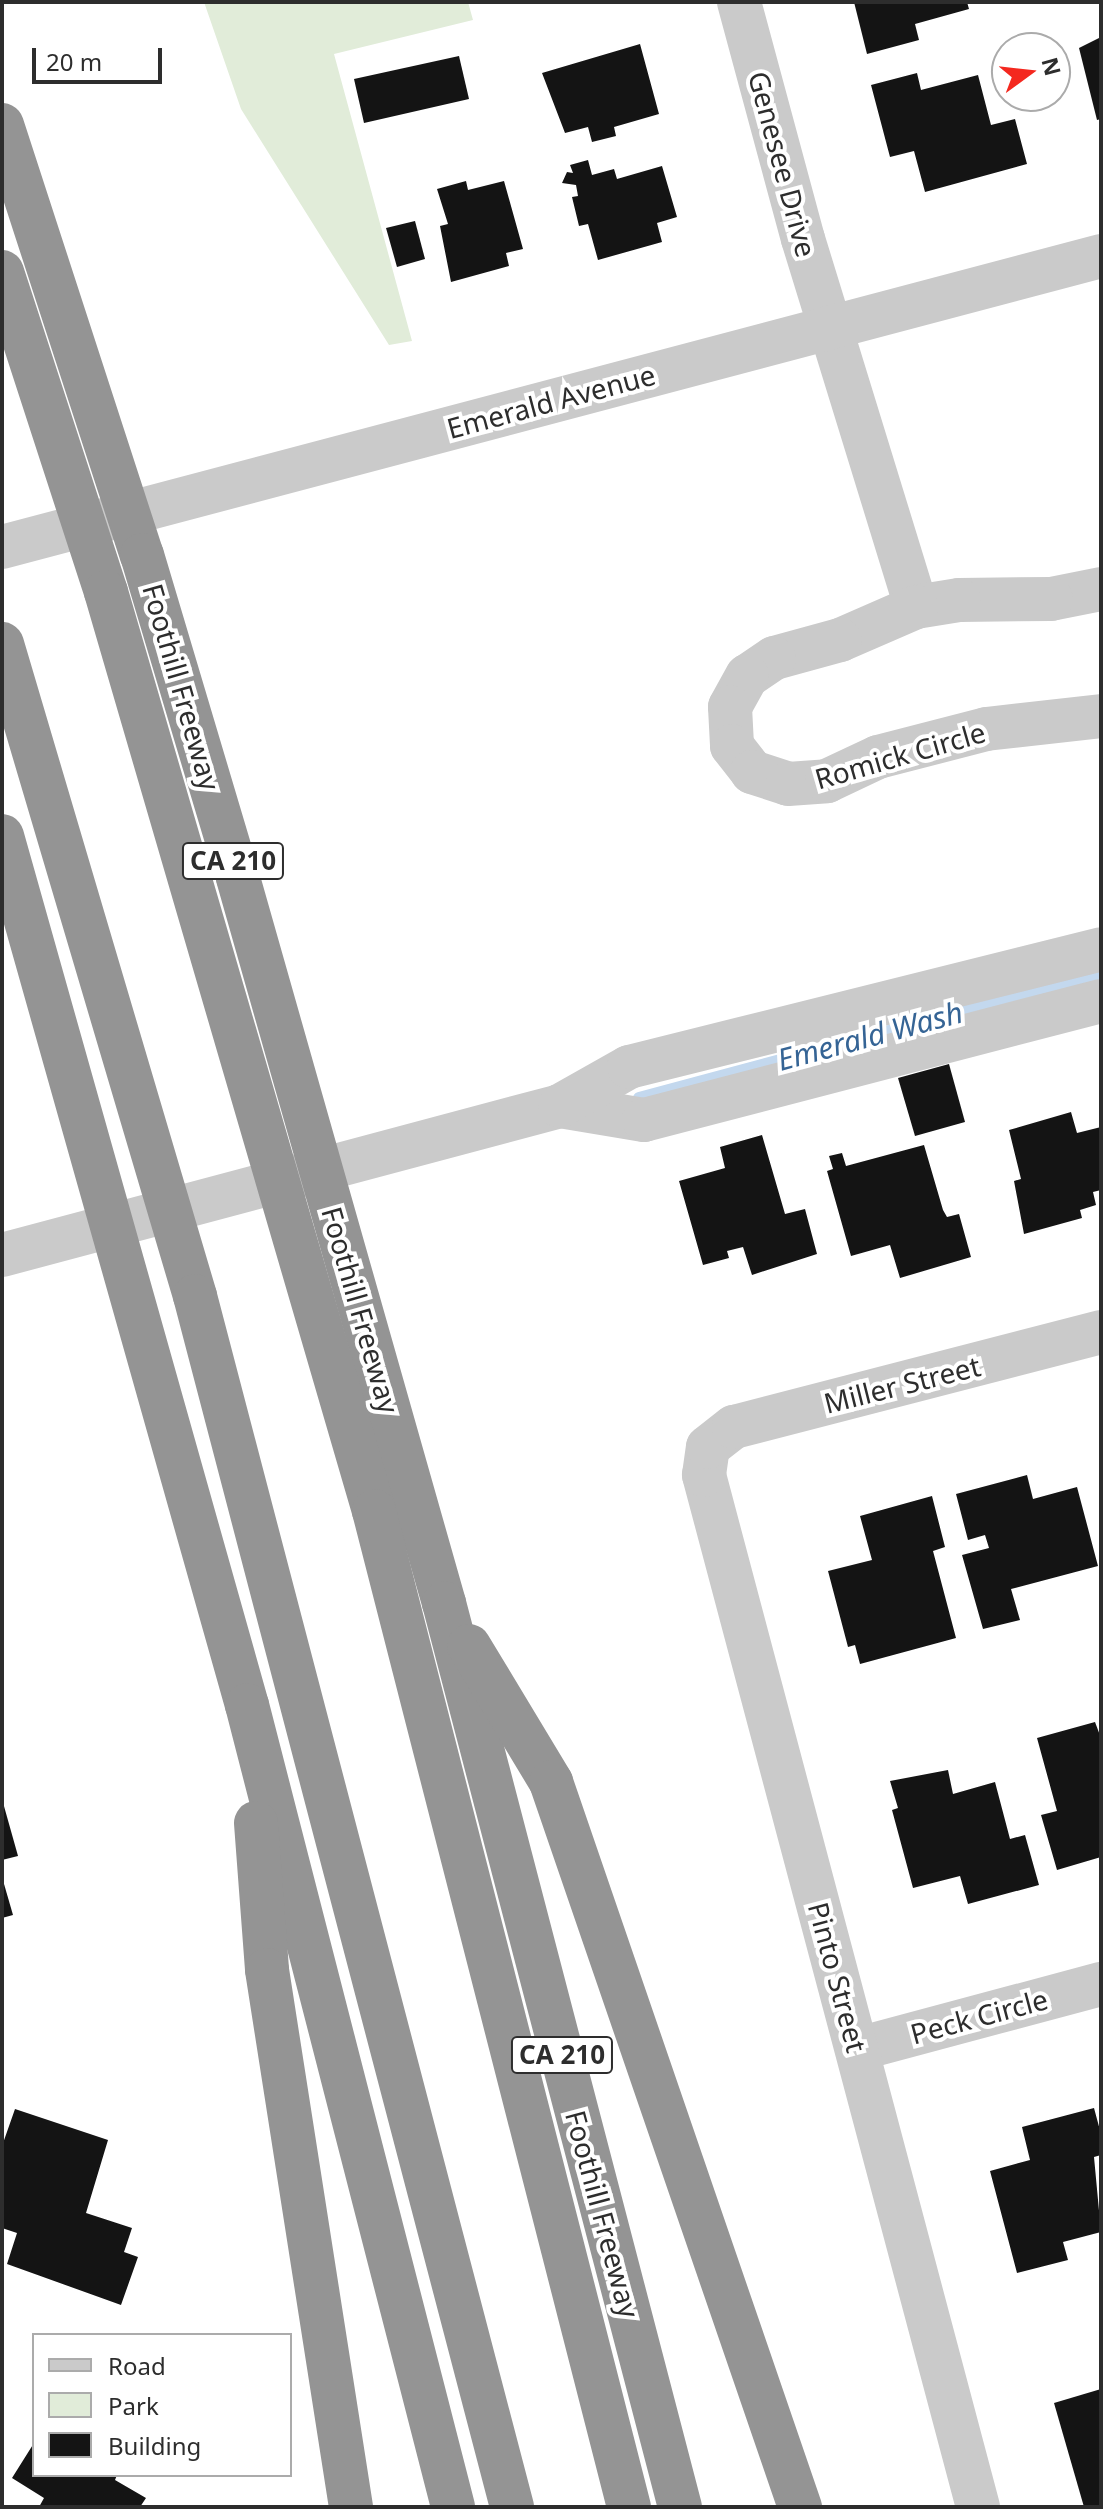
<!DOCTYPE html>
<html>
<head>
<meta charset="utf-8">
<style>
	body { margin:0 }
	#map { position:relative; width:1103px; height:2509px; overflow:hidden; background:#fff; font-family:"Noto Sans",sans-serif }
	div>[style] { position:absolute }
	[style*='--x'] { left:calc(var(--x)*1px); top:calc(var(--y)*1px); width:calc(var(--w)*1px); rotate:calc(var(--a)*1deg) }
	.green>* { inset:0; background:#e1ecd9 }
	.stream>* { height:12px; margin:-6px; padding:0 6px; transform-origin:6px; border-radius:6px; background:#c3d8ee }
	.building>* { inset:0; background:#141414 }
	.minor>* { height:44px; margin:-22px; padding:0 22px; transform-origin:22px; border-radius:22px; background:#cacaca }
	.highway>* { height:44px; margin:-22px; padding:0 22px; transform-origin:22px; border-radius:22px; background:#949494 }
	span { translate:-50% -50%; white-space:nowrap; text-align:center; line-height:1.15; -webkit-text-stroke:8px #fff; paint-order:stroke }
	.shield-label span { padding:2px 6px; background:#fff; border:2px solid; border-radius:6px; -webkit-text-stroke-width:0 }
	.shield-label { font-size:26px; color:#2d2d2d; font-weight:700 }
	.street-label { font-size:28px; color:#2d2d2d }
	.water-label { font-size:30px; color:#356495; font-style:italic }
	.frame { position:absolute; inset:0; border:4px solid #2d2d2d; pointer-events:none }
	.legend { position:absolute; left:32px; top:2333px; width:260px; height:144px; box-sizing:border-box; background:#fff; border:2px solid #ababab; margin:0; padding:10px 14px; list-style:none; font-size:24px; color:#2d2d2d }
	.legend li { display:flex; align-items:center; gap:16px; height:40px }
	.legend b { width:40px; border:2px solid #ababab }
	.north { position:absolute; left:991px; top:32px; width:80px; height:80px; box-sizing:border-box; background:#fff; border:2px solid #ababab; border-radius:50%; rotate:75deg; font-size:22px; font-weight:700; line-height:32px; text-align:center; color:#2d2d2d }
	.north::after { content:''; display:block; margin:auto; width:28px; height:36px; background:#f4281f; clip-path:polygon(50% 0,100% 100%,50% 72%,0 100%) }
	.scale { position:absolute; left:32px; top:48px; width:130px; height:36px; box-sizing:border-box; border:4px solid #2d2d2d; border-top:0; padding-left:10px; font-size:24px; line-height:28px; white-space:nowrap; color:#2d2d2d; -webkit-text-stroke:6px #fff; paint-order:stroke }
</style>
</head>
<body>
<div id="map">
	<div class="green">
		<div style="clip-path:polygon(204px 2px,468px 2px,473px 20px,334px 54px,412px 341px,389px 345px,241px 109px)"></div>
	</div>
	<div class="stream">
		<div style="--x:639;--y:1098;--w:478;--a:-15"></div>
	</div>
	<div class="building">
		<div style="clip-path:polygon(854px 2px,967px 2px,969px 9px,915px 24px,919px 40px,867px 54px)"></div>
		<div style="clip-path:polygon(1101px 37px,1101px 119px,1097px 120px,1079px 48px)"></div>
		<div style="clip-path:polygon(640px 44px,659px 114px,614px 127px,616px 136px,592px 142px,588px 127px,565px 133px,542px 73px)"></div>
		<div style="clip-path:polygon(459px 56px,469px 99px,364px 123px,354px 79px)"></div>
		<div style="clip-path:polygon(917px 73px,921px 90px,978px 75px,991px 125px,1015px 119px,1027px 164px,925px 192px,914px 151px,890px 157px,871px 85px)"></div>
		<div style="clip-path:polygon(588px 160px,592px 175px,614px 169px,617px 179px,662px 166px,677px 217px,657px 223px,662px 242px,598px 260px,588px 224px,579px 226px,572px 197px,578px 196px,576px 185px,562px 183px,567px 172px,573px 173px,570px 165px)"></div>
		<div style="clip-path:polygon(466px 181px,468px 190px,504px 181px,523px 249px,506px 253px,509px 266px,451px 282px,440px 226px,448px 224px,437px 189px)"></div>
		<div style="clip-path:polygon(415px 221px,425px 259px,397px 267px,386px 228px)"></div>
		<div style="clip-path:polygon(949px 1064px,965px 1122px,915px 1136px,898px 1078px)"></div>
		<div style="clip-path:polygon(1071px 1112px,1077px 1133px,1101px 1127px,1101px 1190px,1093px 1192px,1096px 1205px,1080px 1210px,1082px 1218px,1024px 1234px,1014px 1181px,1021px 1179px,1009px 1130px)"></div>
		<div style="clip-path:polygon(762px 1135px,785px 1214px,805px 1209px,817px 1254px,752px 1275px,743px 1247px,727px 1251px,729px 1258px,703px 1265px,679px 1181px,725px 1168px,720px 1147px)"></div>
		<div style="clip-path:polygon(924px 1145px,943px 1210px,947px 1217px,959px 1214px,971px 1257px,900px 1278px,890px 1245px,851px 1256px,827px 1171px,833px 1169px,829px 1156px,842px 1153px,846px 1166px)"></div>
		<div style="clip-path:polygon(1027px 1475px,1033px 1499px,1077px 1487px,1098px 1566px,1011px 1589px,1020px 1620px,983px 1629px,962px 1555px,989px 1548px,985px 1535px,968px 1540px,956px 1494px)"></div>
		<div style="clip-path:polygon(932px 1496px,945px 1547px,933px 1551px,956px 1638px,860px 1664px,855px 1645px,848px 1647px,828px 1571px,872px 1560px,860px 1516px)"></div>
		<div style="clip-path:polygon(1095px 1722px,1101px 1738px,1101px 1857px,1057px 1870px,1041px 1815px,1057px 1811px,1037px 1738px)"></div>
		<div style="clip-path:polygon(948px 1770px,953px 1794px,995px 1782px,1010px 1839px,1025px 1835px,1039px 1885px,968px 1904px,960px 1876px,913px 1888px,892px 1810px,898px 1808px,890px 1781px)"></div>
		<div style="clip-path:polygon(2px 1799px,18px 1856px,2px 1860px)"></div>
		<div style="clip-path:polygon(2px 1877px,13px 1915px,2px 1918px)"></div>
		<div style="clip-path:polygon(1094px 2108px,1101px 2134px,1101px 2155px,1094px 2157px,1101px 2232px,1063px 2242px,1068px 2260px,1017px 2273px,990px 2171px,1030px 2160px,1022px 2127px)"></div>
		<div style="clip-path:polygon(15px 2109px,108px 2140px,86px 2213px,132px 2228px,124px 2252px,138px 2257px,121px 2305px,7px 2264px,17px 2233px,2px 2228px,2px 2146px)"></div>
		<div style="clip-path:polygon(1101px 2389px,1101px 2507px,1084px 2507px,1054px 2403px)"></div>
		<div style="clip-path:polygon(34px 2443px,34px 2475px,117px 2475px,115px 2480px,146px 2498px,140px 2507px,39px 2507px,44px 2498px,12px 2478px)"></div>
	</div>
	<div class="minor">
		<div style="--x:739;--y:2;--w:245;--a:74.9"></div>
		<div style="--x:803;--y:239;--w:385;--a:72.9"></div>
		<div style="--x:2;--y:547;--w:1137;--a:-14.83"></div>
		<div style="--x:1101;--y:589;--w:51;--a:168.7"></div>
		<div style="--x:1051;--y:599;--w:92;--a:179.4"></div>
		<div style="--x:959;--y:600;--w:44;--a:170.8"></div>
		<div style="--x:916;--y:607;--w:83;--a:156.5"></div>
		<div style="--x:840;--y:640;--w:68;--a:164.7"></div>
		<div style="--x:774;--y:658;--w:32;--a:146"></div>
		<div style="--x:747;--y:676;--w:35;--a:119"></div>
		<div style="--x:730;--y:707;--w:39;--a:87"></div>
		<div style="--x:732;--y:746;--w:33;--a:52"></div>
		<div style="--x:752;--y:772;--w:38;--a:18"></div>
		<div style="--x:788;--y:784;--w:39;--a:-4"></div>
		<div style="--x:827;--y:781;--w:56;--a:-25.2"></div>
		<div style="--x:878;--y:757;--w:112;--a:-14.5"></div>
		<div style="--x:986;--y:729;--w:116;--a:-6.4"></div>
		<div style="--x:560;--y:1106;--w:85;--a:9.5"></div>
		<div style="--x:644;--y:1120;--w:472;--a:-14.6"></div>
		<div style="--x:2;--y:1255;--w:578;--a:-14.95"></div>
		<div style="--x:560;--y:1106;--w:79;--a:-29.5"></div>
		<div style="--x:629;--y:1067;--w:487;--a:-14"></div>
		<div style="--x:858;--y:2049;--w:252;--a:-15"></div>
		<div style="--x:978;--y:2507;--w:1068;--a:-104.87"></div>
		<div style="--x:704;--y:1475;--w:28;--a:-82"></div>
		<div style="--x:708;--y:1447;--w:33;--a:-38"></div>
		<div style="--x:734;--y:1427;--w:379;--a:-14.5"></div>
	</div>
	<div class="highway">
		<div style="--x:2;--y:125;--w:452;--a:72"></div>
		<div style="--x:142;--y:555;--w:337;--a:73.4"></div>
		<div style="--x:238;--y:878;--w:754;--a:74.14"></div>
		<div style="--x:444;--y:1603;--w:934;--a:75.37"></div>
		<div style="--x:2;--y:272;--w:336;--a:72"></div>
		<div style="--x:106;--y:592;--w:957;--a:73.74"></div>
		<div style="--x:374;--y:1511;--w:1028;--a:75.64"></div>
		<div style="--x:2;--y:644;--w:680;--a:73.51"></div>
		<div style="--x:195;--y:1296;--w:1252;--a:75.33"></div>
		<div style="--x:2;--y:836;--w:903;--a:74.26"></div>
		<div style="--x:247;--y:1705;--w:828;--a:75.59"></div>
		<div style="--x:469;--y:1646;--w:159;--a:58.9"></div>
		<div style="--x:551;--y:1782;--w:767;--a:71.05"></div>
		<div style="--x:256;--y:1823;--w:147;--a:85.7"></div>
		<div style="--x:267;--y:1970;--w:544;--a:81.11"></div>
	</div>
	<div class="shield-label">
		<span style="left:233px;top:861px">CA 210</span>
		<span style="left:562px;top:2055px">CA 210</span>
	</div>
	<div class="street-label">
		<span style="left:783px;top:164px;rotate:75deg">Genesee Drive</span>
		<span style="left:551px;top:401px;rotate:-15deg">Emerald Avenue</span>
		<span style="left:182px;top:687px;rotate:74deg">Foothill Freeway</span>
		<span style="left:900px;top:755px;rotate:-16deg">Romick Circle</span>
		<span style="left:361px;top:1310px;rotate:74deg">Foothill Freeway</span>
		<span style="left:902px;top:1384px;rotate:-14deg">Miller Street</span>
		<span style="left:838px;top:1977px;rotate:75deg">Pinto Street</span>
		<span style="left:979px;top:2016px;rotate:-15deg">Peck Circle</span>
		<span style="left:603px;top:2214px;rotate:75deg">Foothill Freeway</span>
	</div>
	<div class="water-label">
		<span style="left:870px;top:1036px;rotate:-15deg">Emerald Wash</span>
	</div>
	<div class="frame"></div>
	<ul class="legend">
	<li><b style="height:10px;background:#cacaca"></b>Road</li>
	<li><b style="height:22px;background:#e1ecd9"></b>Park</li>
	<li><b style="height:22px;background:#141414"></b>Building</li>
	</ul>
	<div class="north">N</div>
	<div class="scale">20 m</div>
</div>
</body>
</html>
